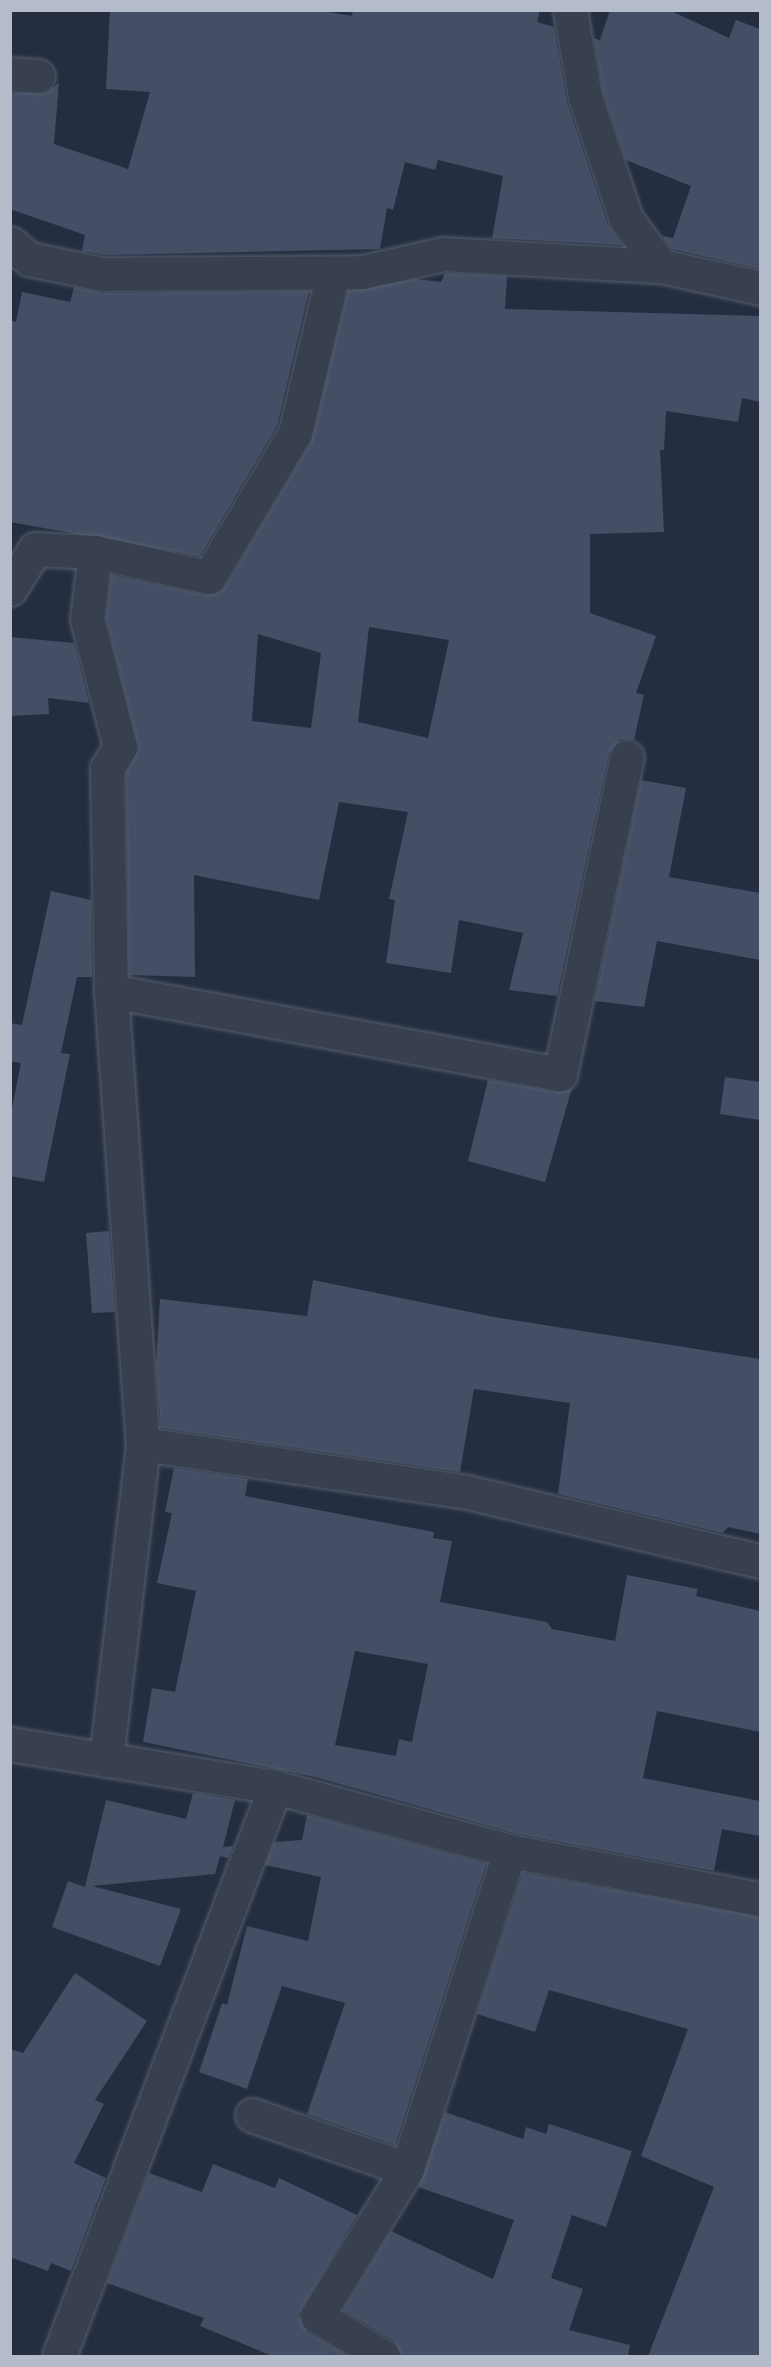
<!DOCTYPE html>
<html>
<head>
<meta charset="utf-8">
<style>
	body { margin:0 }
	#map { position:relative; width:771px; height:2367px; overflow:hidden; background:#242e40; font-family:Mulish,sans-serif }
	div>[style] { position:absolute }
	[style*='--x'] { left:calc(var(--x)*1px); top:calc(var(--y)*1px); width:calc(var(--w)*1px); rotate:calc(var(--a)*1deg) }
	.building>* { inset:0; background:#444f65 }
	.roads { filter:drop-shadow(0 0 2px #565e6e) drop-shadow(0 0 2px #565e6e) }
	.minor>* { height:33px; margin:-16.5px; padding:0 16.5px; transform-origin:16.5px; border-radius:16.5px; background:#384050 }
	span { translate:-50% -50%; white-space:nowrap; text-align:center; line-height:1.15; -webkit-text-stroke:4.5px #1d2535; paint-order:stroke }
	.frame { position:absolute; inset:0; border:12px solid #b4bbcb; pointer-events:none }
</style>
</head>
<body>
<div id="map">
	<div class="building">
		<div style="clip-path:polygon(110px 10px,317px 10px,352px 16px,353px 10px,540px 10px,537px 22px,554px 27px,567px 103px,608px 225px,622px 245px,492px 238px,503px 176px,438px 160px,435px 170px,405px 162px,393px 210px,387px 208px,380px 249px,105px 255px,82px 251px,85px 235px,10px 209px,10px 93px,46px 93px,59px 83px,54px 144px,128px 169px,150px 92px,106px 89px)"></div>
		<div style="clip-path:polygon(610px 10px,669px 10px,729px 38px,736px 20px,760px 29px,760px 269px,672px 249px,662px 236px,673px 238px,691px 186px,626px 160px,603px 92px,594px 38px,600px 40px)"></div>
		<div style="clip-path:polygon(evenodd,445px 273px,507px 276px,505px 309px,760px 316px,760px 402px,742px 398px,738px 422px,666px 411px,664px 450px,660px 450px,664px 532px,590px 534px,590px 613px,656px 636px,636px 693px,644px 695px,634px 740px,621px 739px,609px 753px,557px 996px,509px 990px,523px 933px,459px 920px,451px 973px,386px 963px,395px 900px,389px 899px,408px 812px,339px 802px,319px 900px,194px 875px,195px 977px,129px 975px,126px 773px,139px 749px,106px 618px,111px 575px,205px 595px,225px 587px,311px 442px,348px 291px,416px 279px,441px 282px,445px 273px,369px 627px,449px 640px,428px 738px,358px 722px,369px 627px,445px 273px,258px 634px,321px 653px,311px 728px,252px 721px,258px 634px)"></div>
		<div style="clip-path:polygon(74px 287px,103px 293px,309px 291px,277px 426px,200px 556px,10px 522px,10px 320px,16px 322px,22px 292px,70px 302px)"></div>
		<div style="clip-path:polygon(10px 637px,74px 643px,89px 703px,48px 698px,49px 714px,10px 716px)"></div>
		<div style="clip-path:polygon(641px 780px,686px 788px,669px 877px,760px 893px,760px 960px,657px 941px,644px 1007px,595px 1001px)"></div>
		<div style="clip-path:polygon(51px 891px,91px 900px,92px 977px,77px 977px,61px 1053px,70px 1054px,44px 1182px,10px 1176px,10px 1118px,21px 1063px,10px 1061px,10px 1023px,22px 1025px)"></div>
		<div style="clip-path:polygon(725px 1077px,760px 1082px,760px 1120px,720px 1114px)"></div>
		<div style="clip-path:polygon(488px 1080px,557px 1092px,572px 1088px,545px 1182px,468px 1161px)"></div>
		<div style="clip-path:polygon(109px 1231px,115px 1312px,92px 1313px,86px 1233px)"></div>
		<div style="clip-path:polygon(313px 1280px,494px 1317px,760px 1359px,760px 1534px,728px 1527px,723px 1533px,558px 1494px,570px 1403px,474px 1389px,460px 1472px,161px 1428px,156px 1366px,160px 1299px,307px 1316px)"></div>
		<div style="clip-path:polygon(evenodd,174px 1468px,248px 1479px,245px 1496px,434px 1532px,433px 1538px,452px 1541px,440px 1602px,547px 1622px,552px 1629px,615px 1641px,627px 1575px,698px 1589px,696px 1596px,760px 1611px,760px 1732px,657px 1711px,643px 1778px,760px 1801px,760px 1836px,722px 1829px,714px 1871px,514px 1833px,315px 1777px,143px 1742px,152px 1688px,175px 1692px,196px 1591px,157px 1583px,172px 1513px,165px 1512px,174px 1468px,355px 1651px,428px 1664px,412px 1742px,399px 1739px,396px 1756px,335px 1745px,355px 1651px)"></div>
		<div style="clip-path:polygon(193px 1793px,235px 1800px,223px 1847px,233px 1846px,228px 1858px,220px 1856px,215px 1874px,92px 1886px,181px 1909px,160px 1966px,52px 1927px,68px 1881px,85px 1887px,106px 1800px,186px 1819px)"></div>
		<div style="clip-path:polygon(307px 1815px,486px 1864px,395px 2145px,307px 2114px,345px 2003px,282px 1986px,247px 2089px,199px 2072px,222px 2003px,227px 2005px,247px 1926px,308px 1941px,321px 1877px,265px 1865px,274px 1842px,302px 1840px)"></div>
		<div style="clip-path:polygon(523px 1873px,760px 1917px,760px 2356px,648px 2356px,714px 2187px,641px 2156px,688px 2029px,549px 1990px,535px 2032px,477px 2014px)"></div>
		<div style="clip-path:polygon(75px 1973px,147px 2021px,95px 2100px,104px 2104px,74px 2163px,106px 2178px,71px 2271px,51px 2263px,48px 2271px,10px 2257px,10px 2049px,23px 2053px)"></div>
		<div style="clip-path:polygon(445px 2112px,523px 2139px,526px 2127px,546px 2134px,549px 2124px,632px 2151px,606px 2227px,572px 2215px,551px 2278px,583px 2289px,569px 2330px,630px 2345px,628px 2356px,402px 2356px,393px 2340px,343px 2310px,391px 2231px,493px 2279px,514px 2220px,418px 2187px)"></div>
		<div style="clip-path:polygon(213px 2164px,275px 2188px,279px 2178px,357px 2215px,298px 2315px,307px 2332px,348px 2356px,272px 2356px,200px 2326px,204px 2318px,107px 2283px,149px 2173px,202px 2192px)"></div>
	</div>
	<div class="roads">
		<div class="minor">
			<div style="--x:570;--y:10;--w:88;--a:80.2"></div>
			<div style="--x:585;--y:97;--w:129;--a:71.4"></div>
			<div style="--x:626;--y:219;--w:59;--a:53.3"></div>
			<div style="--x:661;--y:266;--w:101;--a:12.5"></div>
			<div style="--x:10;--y:74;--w:28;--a:4"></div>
			<div style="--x:10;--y:243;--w:25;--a:40"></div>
			<div style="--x:29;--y:259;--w:76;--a:11.5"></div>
			<div style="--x:103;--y:274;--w:259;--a:-0.4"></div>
			<div style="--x:362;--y:272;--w:83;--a:-12.5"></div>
			<div style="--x:443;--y:254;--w:218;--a:3.2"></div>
			<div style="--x:95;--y:552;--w:67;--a:96.8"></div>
			<div style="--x:87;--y:619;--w:132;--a:75.5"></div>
			<div style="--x:120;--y:747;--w:25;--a:122"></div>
			<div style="--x:107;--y:768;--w:223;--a:89"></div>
			<div style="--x:111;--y:991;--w:454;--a:86"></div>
			<div style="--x:10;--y:589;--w:47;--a:-58"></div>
			<div style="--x:35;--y:549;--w:60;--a:2.9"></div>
			<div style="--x:95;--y:552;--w:117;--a:12.4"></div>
			<div style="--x:209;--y:577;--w:168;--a:-59.2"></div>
			<div style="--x:295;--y:433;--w:164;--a:-76.6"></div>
			<div style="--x:111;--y:991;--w:457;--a:10.5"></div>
			<div style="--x:560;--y:1074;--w:324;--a:-78.1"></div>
			<div style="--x:10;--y:1744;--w:268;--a:9.2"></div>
			<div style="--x:275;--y:1787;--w:244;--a:15.2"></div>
			<div style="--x:510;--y:1851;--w:255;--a:10.9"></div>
			<div style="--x:106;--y:1760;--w:318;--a:-83.3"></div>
			<div style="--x:143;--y:1444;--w:328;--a:8.4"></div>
			<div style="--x:467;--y:1492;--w:301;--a:13.3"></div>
			<div style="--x:252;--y:2115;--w:164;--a:19.2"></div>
			<div style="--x:59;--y:2356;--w:609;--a:-69.21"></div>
			<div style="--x:383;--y:2356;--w:77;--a:-148.8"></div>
			<div style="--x:317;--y:2316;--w:172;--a:-58.5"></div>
			<div style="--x:407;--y:2169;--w:334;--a:-72.1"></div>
		</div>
	</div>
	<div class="frame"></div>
</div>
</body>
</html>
